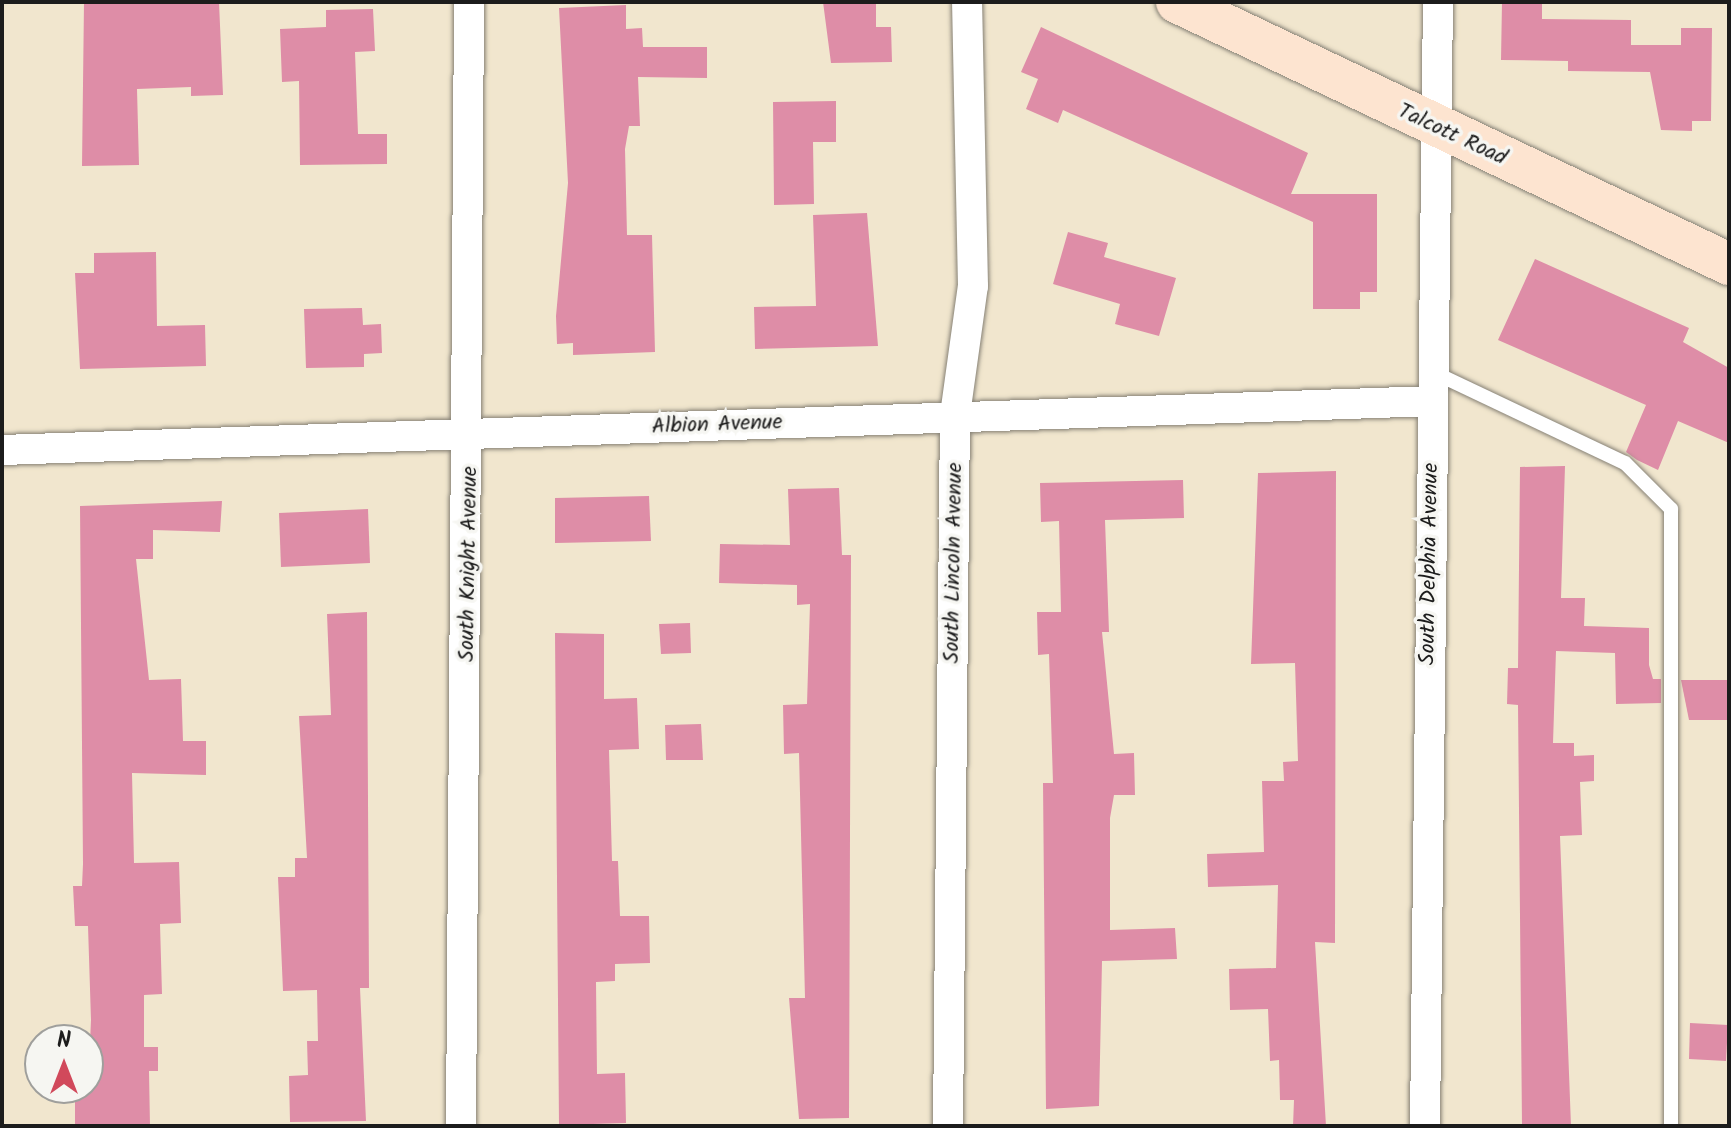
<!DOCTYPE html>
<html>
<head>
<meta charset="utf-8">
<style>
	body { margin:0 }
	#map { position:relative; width:1731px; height:1128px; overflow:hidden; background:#f1e6ce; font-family:Kalam,sans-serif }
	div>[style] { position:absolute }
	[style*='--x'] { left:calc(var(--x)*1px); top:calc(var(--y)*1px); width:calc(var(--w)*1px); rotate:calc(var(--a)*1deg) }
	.building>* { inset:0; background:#de8da7 }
	.roads { filter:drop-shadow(0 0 2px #868175) drop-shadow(0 0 2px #868175) }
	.lane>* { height:14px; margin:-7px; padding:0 7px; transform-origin:7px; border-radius:7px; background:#fff }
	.street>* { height:30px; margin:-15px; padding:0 15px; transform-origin:15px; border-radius:15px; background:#fff }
	.secondary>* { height:42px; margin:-21px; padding:0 21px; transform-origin:21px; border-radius:21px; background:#fde4d0 }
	span { translate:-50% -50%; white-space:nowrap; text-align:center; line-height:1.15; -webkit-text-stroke:7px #f6f6f2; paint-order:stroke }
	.street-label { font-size:22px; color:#1c1c1c }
	.frame { position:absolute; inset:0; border:4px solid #1c1c1c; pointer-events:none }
	.north { position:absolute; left:24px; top:1024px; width:80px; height:80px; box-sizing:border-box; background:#f6f6f2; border:2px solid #9f9f9c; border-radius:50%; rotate:0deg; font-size:22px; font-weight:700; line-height:32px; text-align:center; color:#1c1c1c }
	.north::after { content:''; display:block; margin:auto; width:28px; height:36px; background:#d1495b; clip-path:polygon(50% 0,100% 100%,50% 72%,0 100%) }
</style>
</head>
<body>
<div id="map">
	<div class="building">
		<div style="clip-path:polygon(84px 2px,219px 2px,223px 95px,191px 96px,191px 87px,137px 89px,139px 165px,82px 166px)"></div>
		<div style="clip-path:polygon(823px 2px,876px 2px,876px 27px,891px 27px,892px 62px,831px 63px)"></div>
		<div style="clip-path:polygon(1502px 2px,1542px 2px,1542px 19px,1631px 20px,1631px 45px,1681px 45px,1681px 28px,1712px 28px,1711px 121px,1692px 121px,1692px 131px,1661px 130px,1650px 72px,1568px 71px,1568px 61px,1501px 60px)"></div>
		<div style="clip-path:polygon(626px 5px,626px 29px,642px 28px,643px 47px,707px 47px,707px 78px,638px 77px,640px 126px,629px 126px,625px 149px,627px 235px,652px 235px,655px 352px,573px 355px,573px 343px,557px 344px,556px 316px,568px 183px,559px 8px)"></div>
		<div style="clip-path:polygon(373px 9px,375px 51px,355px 52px,358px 134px,387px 134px,387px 164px,300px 165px,299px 81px,282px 82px,280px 29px,326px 27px,326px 10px)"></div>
		<div style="clip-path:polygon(1041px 27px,1308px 153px,1291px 194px,1377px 194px,1377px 292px,1360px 292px,1360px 309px,1313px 309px,1313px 222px,1063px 110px,1058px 123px,1026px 109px,1038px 79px,1021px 72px)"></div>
		<div style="clip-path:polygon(836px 101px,836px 142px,813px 142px,814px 204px,774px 205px,773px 102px)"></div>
		<div style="clip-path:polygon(867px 213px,878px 346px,755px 349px,754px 307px,816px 306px,813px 215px)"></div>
		<div style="clip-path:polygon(1068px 232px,1108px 243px,1104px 257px,1176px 278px,1159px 336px,1115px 324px,1120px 304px,1053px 284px)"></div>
		<div style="clip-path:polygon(156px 252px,157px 326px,205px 325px,206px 366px,80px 369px,75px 273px,94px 273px,94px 253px)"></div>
		<div style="clip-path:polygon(1535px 259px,1689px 328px,1683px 342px,1729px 368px,1729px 443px,1678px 421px,1658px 470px,1637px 460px,1626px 452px,1646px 405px,1498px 340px)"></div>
		<div style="clip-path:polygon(362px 308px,363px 325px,381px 324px,382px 353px,364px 354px,364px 367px,306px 368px,304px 309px)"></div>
		<div style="clip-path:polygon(1565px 466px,1561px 598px,1585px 598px,1584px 626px,1649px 628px,1649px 665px,1653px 679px,1661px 679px,1661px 703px,1616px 704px,1615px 653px,1556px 651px,1553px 743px,1574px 743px,1574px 756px,1594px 755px,1594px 781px,1580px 782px,1582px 835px,1560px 836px,1571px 1126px,1522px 1126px,1518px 705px,1507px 704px,1508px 668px,1518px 668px,1520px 467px)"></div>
		<div style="clip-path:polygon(1336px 471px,1335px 943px,1315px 942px,1326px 1126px,1293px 1126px,1294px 1100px,1280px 1100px,1279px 1060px,1270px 1061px,1268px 1009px,1230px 1010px,1229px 969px,1276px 968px,1278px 885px,1208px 887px,1207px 854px,1264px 852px,1262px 781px,1284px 781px,1283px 762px,1298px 761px,1295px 663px,1251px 664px,1258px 473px)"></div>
		<div style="clip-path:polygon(1183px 480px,1184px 518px,1105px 520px,1109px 632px,1102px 632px,1114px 754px,1134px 753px,1135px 795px,1114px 795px,1110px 818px,1110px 930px,1175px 928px,1177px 959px,1102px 961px,1099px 1106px,1046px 1109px,1043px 783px,1053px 783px,1049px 654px,1038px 655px,1037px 612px,1061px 612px,1059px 521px,1041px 522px,1040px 483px)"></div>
		<div style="clip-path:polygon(839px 488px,842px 555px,851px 555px,849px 1118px,799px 1119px,789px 998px,805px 998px,799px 753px,784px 754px,783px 705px,807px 704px,810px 604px,797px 605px,797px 585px,719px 583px,720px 544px,790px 545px,788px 489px)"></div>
		<div style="clip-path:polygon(649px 496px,651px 541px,555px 543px,555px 498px)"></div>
		<div style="clip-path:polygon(222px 501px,220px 532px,153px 530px,153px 559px,136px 559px,149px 680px,181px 679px,183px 741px,206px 741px,206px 775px,132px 773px,134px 863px,179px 862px,181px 923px,160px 924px,162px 994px,144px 995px,144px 1047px,158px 1047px,158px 1071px,149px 1071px,150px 1126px,75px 1126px,75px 1088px,88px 1088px,91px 1020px,88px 926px,75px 926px,73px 886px,82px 886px,83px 864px,80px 506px)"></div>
		<div style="clip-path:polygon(368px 509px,370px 563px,281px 567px,279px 513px)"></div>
		<div style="clip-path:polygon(367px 612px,369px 988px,360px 988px,366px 1121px,290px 1122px,289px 1076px,308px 1075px,307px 1041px,318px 1041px,317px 990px,283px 991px,278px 877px,295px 877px,295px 858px,307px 858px,299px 716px,331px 715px,327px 614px)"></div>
		<div style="clip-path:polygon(690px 623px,691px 653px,661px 654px,659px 624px)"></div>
		<div style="clip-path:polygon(555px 633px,604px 634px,604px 699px,637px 698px,639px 749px,609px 750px,612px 861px,618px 861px,620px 916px,649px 916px,650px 963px,615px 964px,615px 981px,596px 982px,597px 1074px,625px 1073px,626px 1123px,559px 1125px)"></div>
		<div style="clip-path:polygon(1681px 680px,1729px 680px,1728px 720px,1689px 720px)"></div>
		<div style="clip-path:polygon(701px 724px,703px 760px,666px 760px,665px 725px)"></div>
		<div style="clip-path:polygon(1690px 1023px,1728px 1025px,1726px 1061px,1689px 1059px)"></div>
	</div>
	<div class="roads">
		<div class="lane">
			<div style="--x:1433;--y:372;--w:212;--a:25.4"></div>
			<div style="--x:1625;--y:463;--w:65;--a:45"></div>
			<div style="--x:1671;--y:509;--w:617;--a:90"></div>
		</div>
		<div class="street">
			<div style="--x:2;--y:450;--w:1430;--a:-1.96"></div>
			<div style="--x:461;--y:1126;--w:1124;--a:-89.59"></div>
			<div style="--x:948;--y:1126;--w:711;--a:-89.44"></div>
			<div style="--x:955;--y:415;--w:130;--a:-82.1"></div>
			<div style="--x:973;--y:286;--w:284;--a:-91.2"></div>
			<div style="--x:1425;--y:1126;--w:1124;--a:-89.34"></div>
		</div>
		<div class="secondary">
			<div style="--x:1177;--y:2;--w:611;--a:25.39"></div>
		</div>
	</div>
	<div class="street-label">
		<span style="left:1452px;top:135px;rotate:25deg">Talcott Road</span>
		<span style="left:717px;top:425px;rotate:-2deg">Albion Avenue</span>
		<span style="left:954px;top:563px;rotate:-89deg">South Lincoln Avenue</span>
		<span style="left:469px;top:564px;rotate:-89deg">South Knight Avenue</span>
		<span style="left:1430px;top:564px;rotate:-89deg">South Delphia Avenue</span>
	</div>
	<div class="frame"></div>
	<div class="north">N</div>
</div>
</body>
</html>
